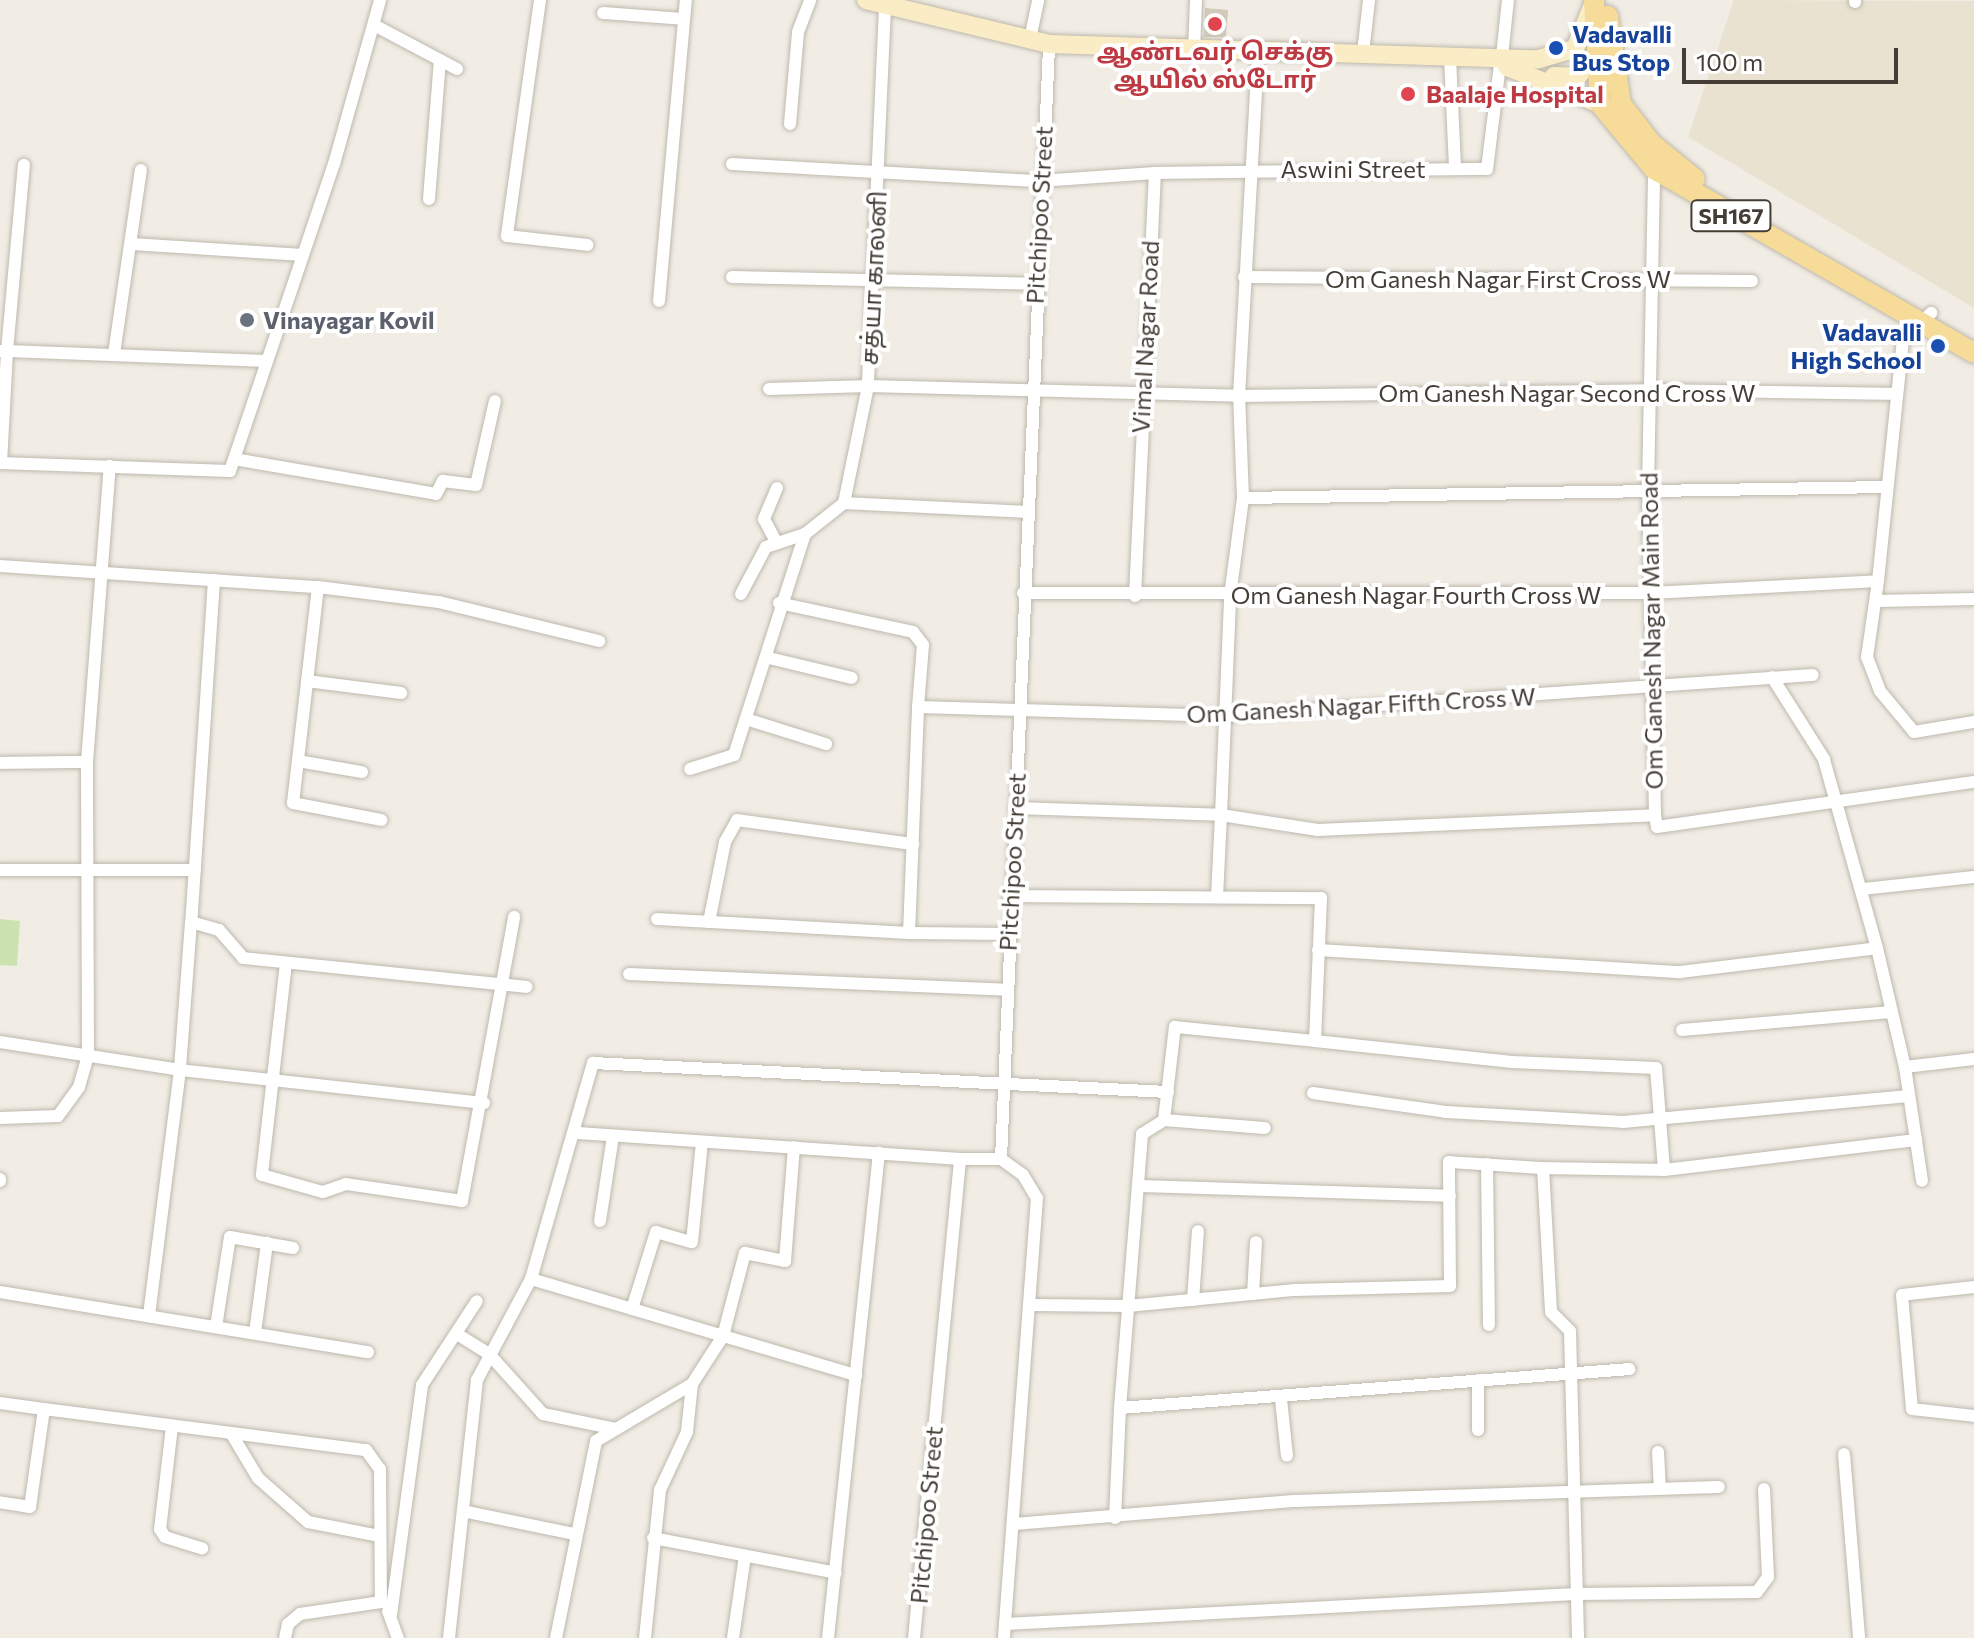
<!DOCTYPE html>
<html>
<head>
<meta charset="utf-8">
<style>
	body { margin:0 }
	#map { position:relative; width:1974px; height:1638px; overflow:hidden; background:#f1ede5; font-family:Commissioner,"Noto Sans Tamil",sans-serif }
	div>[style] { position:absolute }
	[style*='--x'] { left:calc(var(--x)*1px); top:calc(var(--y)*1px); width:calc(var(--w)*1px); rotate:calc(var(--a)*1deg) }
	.education>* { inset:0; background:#e9e2d0 }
	.green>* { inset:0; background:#cce2b1 }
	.building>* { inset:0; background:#d2c9bb }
	.roads { filter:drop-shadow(0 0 2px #beb8ac) drop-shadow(0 0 2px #beb8ac) }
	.street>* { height:12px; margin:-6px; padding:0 6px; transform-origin:6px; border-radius:6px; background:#fff }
	.secondary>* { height:18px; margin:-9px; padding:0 9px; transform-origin:9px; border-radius:9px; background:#faedc6 }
	.primary>* { height:20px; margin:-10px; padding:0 10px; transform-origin:10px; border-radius:10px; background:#f6db99 }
	.dots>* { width:22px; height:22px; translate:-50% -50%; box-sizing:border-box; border:4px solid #fff; border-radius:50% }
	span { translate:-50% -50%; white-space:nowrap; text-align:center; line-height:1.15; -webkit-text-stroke:8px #fff; paint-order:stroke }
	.shield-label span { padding:2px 6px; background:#fff; border:2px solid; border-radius:6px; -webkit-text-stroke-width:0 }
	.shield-label { font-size:22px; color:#433d35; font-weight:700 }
	.transit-label { font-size:24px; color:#164399; font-weight:700 }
	.left { translate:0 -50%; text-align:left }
	.right { translate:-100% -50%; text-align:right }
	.health-label { font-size:24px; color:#be3a42; font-weight:700 }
	.street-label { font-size:24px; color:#433d35 }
	.worship-label { font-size:24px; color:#5b616d; font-weight:700 }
	.scale { position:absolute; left:1682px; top:48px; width:216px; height:36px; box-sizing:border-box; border:4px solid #433d35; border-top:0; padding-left:10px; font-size:24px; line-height:28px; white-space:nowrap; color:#433d35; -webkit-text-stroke:6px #fff; paint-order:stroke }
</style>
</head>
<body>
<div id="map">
	<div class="education">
		<div style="clip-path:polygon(1734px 0,1974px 1px,1974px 308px,1688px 137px)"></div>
	</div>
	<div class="green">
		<div style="clip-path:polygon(0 919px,20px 921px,17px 966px,0 965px)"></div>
	</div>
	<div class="building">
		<div style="clip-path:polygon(1205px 8px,1228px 10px,1226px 37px,1204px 37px)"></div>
	</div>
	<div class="roads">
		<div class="street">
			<div style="--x:540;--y:0;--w:238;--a:98"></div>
			<div style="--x:507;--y:236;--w:81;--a:6.3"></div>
			<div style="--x:1855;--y:0;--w:2;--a:90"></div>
			<div style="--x:885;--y:7;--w:379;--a:92.6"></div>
			<div style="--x:868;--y:386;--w:371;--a:1.5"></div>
			<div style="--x:1239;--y:396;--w:410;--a:-0.8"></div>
			<div style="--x:1649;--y:390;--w:246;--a:0.9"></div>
			<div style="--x:603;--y:13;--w:81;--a:4.2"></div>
			<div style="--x:374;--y:25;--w:94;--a:27.9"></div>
			<div style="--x:1030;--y:39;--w:40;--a:-78"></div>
			<div style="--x:1194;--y:52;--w:52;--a:-87.8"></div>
			<div style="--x:1363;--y:53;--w:53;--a:-83.5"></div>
			<div style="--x:1502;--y:56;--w:56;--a:-83.9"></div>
			<div style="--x:1450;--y:57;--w:111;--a:87.4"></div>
			<div style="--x:790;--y:124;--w:92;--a:-85"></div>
			<div style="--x:798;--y:32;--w:34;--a:-69"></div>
			<div style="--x:732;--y:164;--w:308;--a:3.2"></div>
			<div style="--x:1040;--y:181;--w:115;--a:-4"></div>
			<div style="--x:429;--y:199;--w:139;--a:-85.5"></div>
			<div style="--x:132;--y:244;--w:171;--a:3.7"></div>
			<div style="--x:732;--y:277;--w:302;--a:1.3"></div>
			<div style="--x:1244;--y:277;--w:508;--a:0.45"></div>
			<div style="--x:659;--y:301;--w:302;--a:-84.9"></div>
			<div style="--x:0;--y:351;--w:7;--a:0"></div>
			<div style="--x:7;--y:351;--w:187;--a:-84.8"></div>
			<div style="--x:114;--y:354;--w:186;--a:-81.7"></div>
			<div style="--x:234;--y:459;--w:205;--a:9.8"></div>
			<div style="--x:436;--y:494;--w:15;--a:-62"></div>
			<div style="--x:443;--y:481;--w:33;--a:7"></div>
			<div style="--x:476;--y:485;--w:86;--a:-77.3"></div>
			<div style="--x:0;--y:463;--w:230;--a:2"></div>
			<div style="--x:230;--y:471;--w:324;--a:-71.3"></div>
			<div style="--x:334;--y:164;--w:170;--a:-74.3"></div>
			<div style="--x:1;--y:463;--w:112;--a:-86.9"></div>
			<div style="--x:7;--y:351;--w:260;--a:2.2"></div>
			<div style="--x:777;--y:488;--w:34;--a:113"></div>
			<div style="--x:764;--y:519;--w:27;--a:62"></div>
			<div style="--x:1243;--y:498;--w:644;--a:-0.98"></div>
			<div style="--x:844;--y:503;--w:184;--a:2.8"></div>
			<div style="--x:0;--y:566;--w:319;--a:3.8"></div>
			<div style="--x:318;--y:587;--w:122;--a:7.1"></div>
			<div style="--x:439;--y:602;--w:165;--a:13.7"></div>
			<div style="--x:214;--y:580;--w:343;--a:93.8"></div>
			<div style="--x:191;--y:922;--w:29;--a:16"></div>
			<div style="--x:219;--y:930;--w:37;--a:49"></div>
			<div style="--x:243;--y:958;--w:285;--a:5.8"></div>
			<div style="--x:1878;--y:581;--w:77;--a:98.2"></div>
			<div style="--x:1867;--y:657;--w:36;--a:69"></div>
			<div style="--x:1880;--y:691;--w:53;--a:50.3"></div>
			<div style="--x:1914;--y:732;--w:61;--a:-9.5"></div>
			<div style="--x:318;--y:587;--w:217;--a:96.6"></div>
			<div style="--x:293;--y:803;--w:90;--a:10.9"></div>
			<div style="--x:1023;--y:593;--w:628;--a:0"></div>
			<div style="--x:1651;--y:593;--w:227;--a:-3"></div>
			<div style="--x:1878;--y:581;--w:241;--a:-84.1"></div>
			<div style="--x:1903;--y:341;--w:40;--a:-45"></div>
			<div style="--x:741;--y:594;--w:53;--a:-62"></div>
			<div style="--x:766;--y:547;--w:41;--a:-18.4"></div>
			<div style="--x:1135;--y:596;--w:423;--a:-87.3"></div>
			<div style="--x:1155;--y:173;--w:332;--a:-0.7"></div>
			<div style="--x:1487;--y:169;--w:105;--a:-82.9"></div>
			<div style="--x:1876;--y:601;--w:98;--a:-1.2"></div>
			<div style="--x:779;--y:603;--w:137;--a:12.2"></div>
			<div style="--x:913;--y:632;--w:16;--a:52"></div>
			<div style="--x:923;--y:645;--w:62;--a:94.6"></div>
			<div style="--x:769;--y:658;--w:85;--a:13.5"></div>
			<div style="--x:307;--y:681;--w:95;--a:7.3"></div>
			<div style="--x:746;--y:719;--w:84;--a:17.4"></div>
			<div style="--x:298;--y:761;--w:65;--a:9.8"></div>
			<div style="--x:0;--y:763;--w:87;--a:-0.7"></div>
			<div style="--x:690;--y:769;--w:46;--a:-17.7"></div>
			<div style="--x:734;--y:755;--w:232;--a:-72.2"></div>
			<div style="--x:805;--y:534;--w:50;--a:-38.5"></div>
			<div style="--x:844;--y:503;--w:119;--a:-78.4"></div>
			<div style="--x:868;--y:386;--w:99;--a:178.3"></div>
			<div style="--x:1015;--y:808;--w:206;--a:1.9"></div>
			<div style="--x:1221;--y:815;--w:219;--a:-87.6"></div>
			<div style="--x:1230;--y:596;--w:99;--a:-82.4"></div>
			<div style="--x:1243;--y:498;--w:102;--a:-92.2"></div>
			<div style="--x:1239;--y:396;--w:345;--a:-86.8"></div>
			<div style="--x:1655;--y:815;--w:12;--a:81"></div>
			<div style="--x:1657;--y:827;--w:320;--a:-8.1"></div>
			<div style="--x:0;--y:870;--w:195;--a:0"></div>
			<div style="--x:1863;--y:889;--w:112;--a:-6.2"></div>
			<div style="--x:1009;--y:896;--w:312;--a:0.4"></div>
			<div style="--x:1321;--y:898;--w:143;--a:92.4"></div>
			<div style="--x:1315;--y:1041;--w:198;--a:6.1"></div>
			<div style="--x:1512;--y:1062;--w:144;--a:2.4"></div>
			<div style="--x:1656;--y:1068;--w:102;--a:85.5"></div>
			<div style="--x:1664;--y:1170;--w:121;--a:-179.1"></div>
			<div style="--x:1543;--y:1168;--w:144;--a:86.8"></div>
			<div style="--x:1551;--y:1312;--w:27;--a:45"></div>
			<div style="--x:1570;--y:1331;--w:307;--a:88.5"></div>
			<div style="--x:1217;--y:897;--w:82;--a:-87.2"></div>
			<div style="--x:1221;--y:815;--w:98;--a:8.8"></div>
			<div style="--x:1318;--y:830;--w:337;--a:-2.5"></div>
			<div style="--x:1655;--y:815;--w:325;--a:-91.2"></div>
			<div style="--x:1648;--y:490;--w:321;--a:-88.9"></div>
			<div style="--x:657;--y:919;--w:252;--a:3.2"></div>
			<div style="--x:191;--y:922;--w:148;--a:94.3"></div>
			<div style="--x:180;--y:1070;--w:306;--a:6.2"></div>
			<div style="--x:709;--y:922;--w:82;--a:-78.7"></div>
			<div style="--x:725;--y:842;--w:25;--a:-61"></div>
			<div style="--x:737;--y:820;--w:178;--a:7.8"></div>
			<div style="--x:1009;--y:934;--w:100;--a:-179.4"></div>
			<div style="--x:909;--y:933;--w:226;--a:-87.7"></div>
			<div style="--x:918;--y:707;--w:305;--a:1.7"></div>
			<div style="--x:1223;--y:716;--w:591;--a:-3.98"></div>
			<div style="--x:1877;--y:948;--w:122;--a:76.8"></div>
			<div style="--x:1905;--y:1067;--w:69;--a:-6.6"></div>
			<div style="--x:1318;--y:950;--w:363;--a:3.5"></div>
			<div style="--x:1680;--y:972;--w:198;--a:-6.9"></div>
			<div style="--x:1877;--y:948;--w:196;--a:-105.7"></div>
			<div style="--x:1824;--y:759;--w:97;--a:-122.4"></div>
			<div style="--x:286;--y:963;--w:213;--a:96.5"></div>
			<div style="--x:262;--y:1175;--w:63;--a:15.6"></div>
			<div style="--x:323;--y:1192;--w:24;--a:-19"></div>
			<div style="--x:346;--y:1184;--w:117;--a:8.3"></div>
			<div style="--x:462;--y:1201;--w:289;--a:-79.6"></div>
			<div style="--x:629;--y:974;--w:378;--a:2.4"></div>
			<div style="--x:1682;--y:1030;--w:210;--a:-4.9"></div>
			<div style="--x:0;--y:1042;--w:182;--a:8.8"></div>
			<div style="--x:180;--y:1070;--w:248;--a:97.2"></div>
			<div style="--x:1905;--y:1067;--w:115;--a:81.5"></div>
			<div style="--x:1313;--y:1093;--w:134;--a:8.1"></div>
			<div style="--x:1446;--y:1112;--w:177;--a:3.2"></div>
			<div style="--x:1623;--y:1122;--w:287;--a:-5.2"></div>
			<div style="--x:0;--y:1118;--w:58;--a:-2"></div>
			<div style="--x:58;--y:1116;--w:36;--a:-54"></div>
			<div style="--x:79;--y:1087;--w:33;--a:-74"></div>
			<div style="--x:88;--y:1055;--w:293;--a:-90.2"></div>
			<div style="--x:87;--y:762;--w:297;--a:-85.6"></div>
			<div style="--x:1164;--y:1120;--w:101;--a:4.5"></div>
			<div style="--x:578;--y:1133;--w:383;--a:3.9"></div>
			<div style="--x:1001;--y:1159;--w:27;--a:36"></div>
			<div style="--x:1023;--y:1175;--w:27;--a:59"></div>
			<div style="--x:1037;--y:1198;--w:441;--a:94.3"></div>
			<div style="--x:1487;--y:1164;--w:161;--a:89.3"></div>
			<div style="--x:1664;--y:1170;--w:254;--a:-6.8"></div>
			<div style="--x:0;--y:1181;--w:2;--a:-90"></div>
			<div style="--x:1139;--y:1186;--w:311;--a:1.8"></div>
			<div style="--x:600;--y:1221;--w:86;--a:-81.3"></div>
			<div style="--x:531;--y:1279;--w:339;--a:16.5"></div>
			<div style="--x:1974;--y:1287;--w:72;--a:173.7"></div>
			<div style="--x:1902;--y:1295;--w:114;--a:85"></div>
			<div style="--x:1912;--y:1409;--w:62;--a:6.4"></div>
			<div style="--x:0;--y:1292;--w:373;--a:9.3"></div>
			<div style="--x:1253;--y:1294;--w:52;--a:-86.7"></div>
			<div style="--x:1193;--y:1300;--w:69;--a:-85.9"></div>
			<div style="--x:1032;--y:1305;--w:96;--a:0.6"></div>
			<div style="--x:1128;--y:1306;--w:168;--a:-5.5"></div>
			<div style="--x:1295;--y:1290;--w:155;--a:-1.5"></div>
			<div style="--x:1450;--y:1286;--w:124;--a:-90.5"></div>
			<div style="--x:1449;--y:1162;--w:94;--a:3.7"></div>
			<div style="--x:632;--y:1309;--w:81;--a:-72.7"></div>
			<div style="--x:656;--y:1232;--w:37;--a:16"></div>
			<div style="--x:692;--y:1242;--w:100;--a:-84.3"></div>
			<div style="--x:216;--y:1327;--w:91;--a:-81.2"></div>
			<div style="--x:230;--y:1237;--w:64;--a:9.9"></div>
			<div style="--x:255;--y:1333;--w:91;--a:-82.4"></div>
			<div style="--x:457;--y:1334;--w:39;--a:32"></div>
			<div style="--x:490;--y:1355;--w:79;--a:48.1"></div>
			<div style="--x:543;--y:1414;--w:75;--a:11.6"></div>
			<div style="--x:1478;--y:1380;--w:50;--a:90"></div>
			<div style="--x:1281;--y:1399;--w:57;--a:84"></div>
			<div style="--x:0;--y:1403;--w:44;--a:7.8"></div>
			<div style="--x:44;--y:1409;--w:99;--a:98.1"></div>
			<div style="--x:30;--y:1507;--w:30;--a:-171"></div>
			<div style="--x:1120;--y:1408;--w:275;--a:-85.4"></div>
			<div style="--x:1142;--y:1134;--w:26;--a:-32"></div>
			<div style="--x:1164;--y:1120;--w:94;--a:-83.3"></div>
			<div style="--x:1175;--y:1027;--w:141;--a:5.7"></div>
			<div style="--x:44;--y:1409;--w:325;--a:7.3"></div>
			<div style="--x:366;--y:1450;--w:24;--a:54"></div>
			<div style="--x:380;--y:1469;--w:133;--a:89.6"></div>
			<div style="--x:381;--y:1602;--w:82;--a:171.6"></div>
			<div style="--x:300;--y:1614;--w:16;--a:140"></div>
			<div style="--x:288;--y:1624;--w:14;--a:102"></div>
			<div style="--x:172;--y:1426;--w:104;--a:96.6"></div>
			<div style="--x:160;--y:1529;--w:9;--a:58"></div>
			<div style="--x:165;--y:1537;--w:39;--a:17"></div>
			<div style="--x:231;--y:1433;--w:52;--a:59"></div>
			<div style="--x:258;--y:1478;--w:67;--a:41.3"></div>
			<div style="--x:308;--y:1522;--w:72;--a:11.2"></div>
			<div style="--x:1658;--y:1452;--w:36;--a:87"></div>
			<div style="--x:1844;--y:1454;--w:185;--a:85.3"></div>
			<div style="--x:463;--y:1511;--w:113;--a:11.7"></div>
			<div style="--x:1115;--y:1518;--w:110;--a:-87.4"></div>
			<div style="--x:1120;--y:1408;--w:511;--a:-4.37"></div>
			<div style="--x:1014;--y:1524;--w:280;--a:-4.7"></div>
			<div style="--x:1293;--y:1501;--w:426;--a:-1.9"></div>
			<div style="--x:653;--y:1538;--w:186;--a:10.8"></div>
			<div style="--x:388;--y:1611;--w:29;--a:70"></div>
			<div style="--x:391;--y:1615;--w:232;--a:-82.3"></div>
			<div style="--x:422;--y:1385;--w:100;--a:-56.8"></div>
			<div style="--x:1005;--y:1624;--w:571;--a:-3.01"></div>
			<div style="--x:1575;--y:1594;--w:182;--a:-0.6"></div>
			<div style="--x:1757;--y:1592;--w:19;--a:-54"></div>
			<div style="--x:1768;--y:1577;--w:88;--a:-92.6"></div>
			<div style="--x:449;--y:1638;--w:260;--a:-83.8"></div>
			<div style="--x:477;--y:1380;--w:115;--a:-61.9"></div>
			<div style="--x:531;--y:1279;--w:225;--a:-74"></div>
			<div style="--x:593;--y:1063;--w:576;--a:2.89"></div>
			<div style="--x:556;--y:1638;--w:201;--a:-78.5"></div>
			<div style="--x:596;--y:1441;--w:112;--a:-30.7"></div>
			<div style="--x:692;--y:1384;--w:57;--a:-57.1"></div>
			<div style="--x:723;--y:1336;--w:86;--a:-75.2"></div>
			<div style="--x:745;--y:1253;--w:41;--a:11.3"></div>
			<div style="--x:785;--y:1261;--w:114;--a:-85.5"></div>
			<div style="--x:645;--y:1638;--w:149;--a:-84.2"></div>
			<div style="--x:660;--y:1490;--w:64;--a:-65"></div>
			<div style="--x:687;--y:1432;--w:48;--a:-84.1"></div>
			<div style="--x:733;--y:1638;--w:83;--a:-81.7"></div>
			<div style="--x:828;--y:1638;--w:488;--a:-84"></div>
			<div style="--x:914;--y:1638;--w:481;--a:-84.5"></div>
			<div style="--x:960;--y:1159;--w:41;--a:0"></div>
			<div style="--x:1001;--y:1159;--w:1116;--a:-87.53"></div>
		</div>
		<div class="secondary">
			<div style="--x:866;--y:0;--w:188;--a:13.5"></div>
			<div style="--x:1049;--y:44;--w:490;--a:1.8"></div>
			<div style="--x:1539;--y:59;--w:37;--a:-16"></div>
			<div style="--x:1575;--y:49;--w:45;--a:-68"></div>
			<div style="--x:1507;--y:67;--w:100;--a:21.7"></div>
			<div style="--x:1554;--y:76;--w:23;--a:2"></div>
			<div style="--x:1577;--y:77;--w:38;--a:-49"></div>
		</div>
		<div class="primary">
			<div style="--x:1594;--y:0;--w:104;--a:86.7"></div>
			<div style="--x:1600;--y:104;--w:85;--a:50.3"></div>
			<div style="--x:1654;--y:169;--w:369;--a:29.9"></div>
			<div style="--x:1608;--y:16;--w:89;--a:81.6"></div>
			<div style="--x:1621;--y:104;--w:51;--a:52.2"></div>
			<div style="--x:1652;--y:144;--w:55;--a:39.1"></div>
		</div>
	</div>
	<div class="dots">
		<div style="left:1215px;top:24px;background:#e0444e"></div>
		<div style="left:1556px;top:48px;background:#1a4fb4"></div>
		<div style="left:1408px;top:94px;background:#e0444e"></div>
		<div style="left:247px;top:320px;background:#6b7280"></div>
		<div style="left:1938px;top:346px;background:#1a4fb4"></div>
	</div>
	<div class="shield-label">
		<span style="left:1731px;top:216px">SH167</span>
	</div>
	<div class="transit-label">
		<span class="left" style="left:1572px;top:48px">Vadavalli<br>Bus Stop</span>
		<span class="right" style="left:1922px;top:346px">Vadavalli<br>High School</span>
	</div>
	<div class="health-label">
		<span style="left:1215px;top:65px">ஆண்டவர் செக்கு<br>ஆயில் ஸ்டோர்</span>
		<span class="left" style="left:1426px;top:94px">Baalaje Hospital</span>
	</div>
	<div class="street-label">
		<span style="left:1353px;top:169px">Aswini Street</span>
		<span style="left:1039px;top:215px;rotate:-87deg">Pitchipoo Street</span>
		<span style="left:873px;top:278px;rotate:-87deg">சத்யா காலனி</span>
		<span style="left:1498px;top:279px">Om Ganesh Nagar First Cross W</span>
		<span style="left:1145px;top:337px;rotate:-87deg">Vimal Nagar Road</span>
		<span style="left:1567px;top:393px">Om Ganesh Nagar Second Cross W</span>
		<span style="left:1416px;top:595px">Om Ganesh Nagar Fourth Cross W</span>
		<span style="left:1651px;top:631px;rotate:-91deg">Om Ganesh Nagar Main Road</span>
		<span style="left:1361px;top:705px;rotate:-3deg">Om Ganesh Nagar Fifth Cross W</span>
		<span style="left:1012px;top:862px;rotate:-87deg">Pitchipoo Street</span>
		<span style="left:926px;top:1515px;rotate:-85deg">Pitchipoo Street</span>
	</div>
	<div class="worship-label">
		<span class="left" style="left:263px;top:320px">Vinayagar Kovil</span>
	</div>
	<div class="scale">100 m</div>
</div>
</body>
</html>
